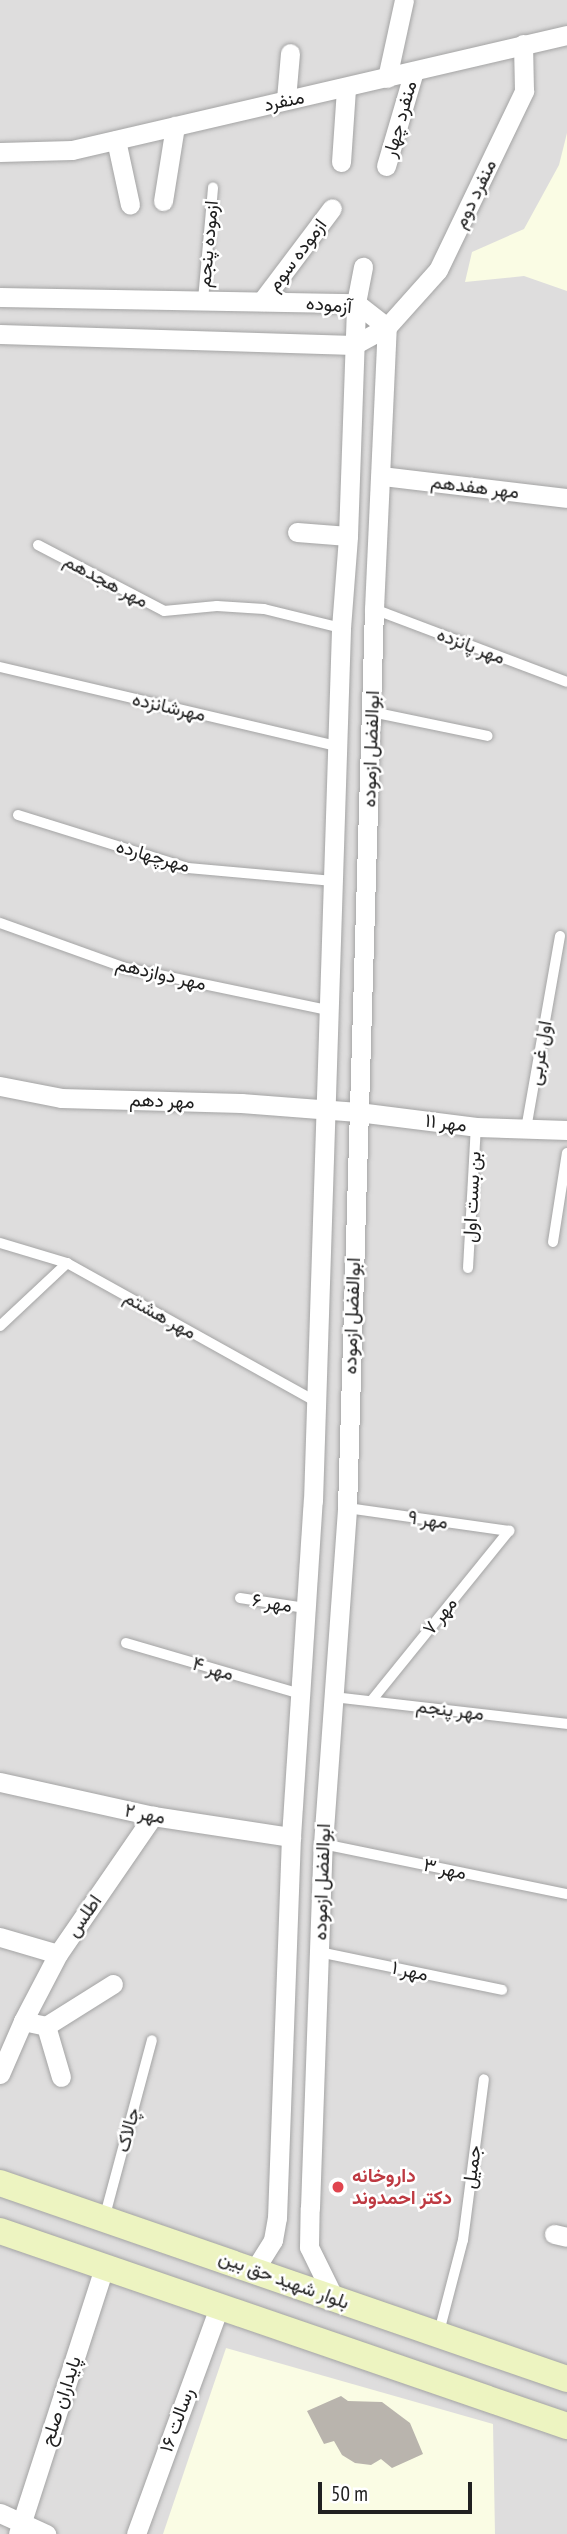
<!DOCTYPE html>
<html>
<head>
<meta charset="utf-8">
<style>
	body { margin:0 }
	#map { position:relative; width:567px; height:2534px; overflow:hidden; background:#f0eee8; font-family:"PT Sans Narrow",Vazirmatn,sans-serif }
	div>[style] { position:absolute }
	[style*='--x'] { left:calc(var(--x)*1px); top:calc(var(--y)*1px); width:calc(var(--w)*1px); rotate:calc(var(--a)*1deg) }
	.residential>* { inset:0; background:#dedddd }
	.education>* { inset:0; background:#fafce4 }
	.building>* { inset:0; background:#b9b4ad }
	.roads { filter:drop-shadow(0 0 2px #a4a4a4) drop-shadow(0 0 2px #a4a4a4) }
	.lane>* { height:10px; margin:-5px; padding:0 5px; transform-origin:5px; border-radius:5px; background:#fff }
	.street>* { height:19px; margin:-9.5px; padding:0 9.5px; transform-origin:9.5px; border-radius:9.5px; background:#fff }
	.secondary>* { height:26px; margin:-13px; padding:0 13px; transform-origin:13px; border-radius:13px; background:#edf4c1 }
	.dots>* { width:19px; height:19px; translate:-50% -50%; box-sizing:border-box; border:4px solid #fff; border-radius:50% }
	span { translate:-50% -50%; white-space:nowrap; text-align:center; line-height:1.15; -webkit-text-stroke:5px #fff; paint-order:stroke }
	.street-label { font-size:19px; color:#202020 }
	.health-label { font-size:19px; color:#be3a42; font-weight:700 }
	.left { translate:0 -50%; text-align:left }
	.scale { position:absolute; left:318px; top:2482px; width:154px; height:32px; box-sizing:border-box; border:4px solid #202020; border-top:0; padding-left:9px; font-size:21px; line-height:24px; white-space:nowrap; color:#202020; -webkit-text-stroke:5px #fff; paint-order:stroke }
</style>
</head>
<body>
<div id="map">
	<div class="residential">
		<div style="clip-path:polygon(0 0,567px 0,567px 2534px,0 2534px)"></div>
	</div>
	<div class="education">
		<div style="clip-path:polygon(567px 133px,567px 291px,524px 276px,465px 282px,472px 252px,524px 229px,559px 165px)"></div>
		<div style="clip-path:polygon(226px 2348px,493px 2424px,495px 2534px,163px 2534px)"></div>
	</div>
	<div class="building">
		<div style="clip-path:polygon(341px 2396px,348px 2401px,382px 2402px,410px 2423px,423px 2454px,392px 2468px,381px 2459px,371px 2465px,355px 2463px,342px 2455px,334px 2441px,324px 2444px,307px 2411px)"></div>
	</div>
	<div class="roads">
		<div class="lane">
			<div style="--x:203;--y:300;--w:113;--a:-84.9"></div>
			<div style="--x:38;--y:545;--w:142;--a:27.6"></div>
			<div style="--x:164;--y:611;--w:53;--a:-5.4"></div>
			<div style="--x:217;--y:606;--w:47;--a:3.7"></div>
			<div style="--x:264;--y:609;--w:79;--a:13.9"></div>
			<div style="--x:374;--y:609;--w:206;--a:20.7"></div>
			<div style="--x:0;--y:667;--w:346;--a:13.2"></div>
			<div style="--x:372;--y:712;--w:118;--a:11.7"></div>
			<div style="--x:18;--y:815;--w:178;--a:17.3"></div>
			<div style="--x:188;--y:868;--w:146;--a:5.1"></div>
			<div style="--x:0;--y:923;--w:134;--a:19.7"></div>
			<div style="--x:126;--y:968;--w:205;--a:11.8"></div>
			<div style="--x:526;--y:1129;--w:196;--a:-80"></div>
			<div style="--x:553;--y:1242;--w:90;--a:-81.1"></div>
			<div style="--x:0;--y:1243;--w:70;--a:16.6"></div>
			<div style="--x:67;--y:1263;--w:284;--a:29.1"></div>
			<div style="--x:468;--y:1268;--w:141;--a:-86.8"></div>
			<div style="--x:0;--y:1326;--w:92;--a:-43.2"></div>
			<div style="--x:347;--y:1508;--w:164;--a:8.1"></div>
			<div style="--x:240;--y:1598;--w:66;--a:8.7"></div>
			<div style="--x:126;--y:1643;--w:181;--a:16.3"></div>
			<div style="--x:334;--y:1697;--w:235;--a:6.6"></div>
			<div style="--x:372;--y:1700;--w:218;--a:-51"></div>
			<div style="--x:323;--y:1844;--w:249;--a:11.6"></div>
			<div style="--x:319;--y:1952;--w:187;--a:11.7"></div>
			<div style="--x:104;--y:2219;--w:185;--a:-75"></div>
			<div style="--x:439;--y:2332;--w:95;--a:-75.4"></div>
			<div style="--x:463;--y:2240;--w:162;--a:-82.6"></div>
		</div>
		<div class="street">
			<div style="--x:387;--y:78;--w:80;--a:-77.7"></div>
			<div style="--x:286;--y:99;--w:46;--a:-85"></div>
			<div style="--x:116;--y:140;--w:66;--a:77.8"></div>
			<div style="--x:0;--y:152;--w:72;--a:-1.6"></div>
			<div style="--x:72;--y:150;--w:508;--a:-13.08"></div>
			<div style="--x:341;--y:162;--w:74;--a:-86.1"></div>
			<div style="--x:386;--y:166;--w:99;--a:-73.6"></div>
			<div style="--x:163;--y:201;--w:76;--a:-80.9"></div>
			<div style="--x:0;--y:297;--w:356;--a:1"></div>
			<div style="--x:356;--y:303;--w:39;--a:38"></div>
			<div style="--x:262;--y:301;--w:116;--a:-53"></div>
			<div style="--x:0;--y:334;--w:354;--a:1.8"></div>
			<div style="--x:354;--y:345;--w:38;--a:-29"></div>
			<div style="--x:387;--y:327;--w:76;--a:-48.2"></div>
			<div style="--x:438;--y:270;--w:199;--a:-64.3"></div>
			<div style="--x:524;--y:91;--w:47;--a:-91.2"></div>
			<div style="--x:382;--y:476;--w:186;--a:6.8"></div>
			<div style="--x:297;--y:532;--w:51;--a:4.5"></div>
			<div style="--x:0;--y:1086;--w:62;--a:11.1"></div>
			<div style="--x:61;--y:1098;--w:180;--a:1.6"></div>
			<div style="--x:241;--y:1103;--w:117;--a:4.4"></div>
			<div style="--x:358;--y:1112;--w:119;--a:7.2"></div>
			<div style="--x:476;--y:1127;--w:91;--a:1.9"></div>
			<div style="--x:0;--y:1782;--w:157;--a:12.5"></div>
			<div style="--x:153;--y:1816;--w:140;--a:8.7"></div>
			<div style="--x:0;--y:1937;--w:60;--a:16.3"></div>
			<div style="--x:23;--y:2021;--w:24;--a:12"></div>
			<div style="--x:46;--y:2026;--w:79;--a:-32.1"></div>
			<div style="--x:46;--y:2026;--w:53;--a:73.6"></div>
			<div style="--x:0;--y:2074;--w:58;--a:-66.5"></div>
			<div style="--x:23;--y:2021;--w:76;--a:-62.4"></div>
			<div style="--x:58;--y:1954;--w:168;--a:-55.5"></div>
			<div style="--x:554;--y:2234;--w:13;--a:13"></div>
			<div style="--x:255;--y:2269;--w:34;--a:-58"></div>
			<div style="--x:273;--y:2240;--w:22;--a:-80"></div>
			<div style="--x:277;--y:2218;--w:381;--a:-87.9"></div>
			<div style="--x:291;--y:1837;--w:337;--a:-86.3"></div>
			<div style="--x:313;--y:1501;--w:873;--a:-88.16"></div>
			<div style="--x:341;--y:628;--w:92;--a:-85.6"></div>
			<div style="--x:348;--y:536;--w:233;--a:-88"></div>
			<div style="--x:356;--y:303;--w:37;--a:-79"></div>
			<div style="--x:334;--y:2298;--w:57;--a:-116.1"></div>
			<div style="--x:309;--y:2247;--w:39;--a:-89"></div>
			<div style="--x:310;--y:2208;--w:364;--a:-88"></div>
			<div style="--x:323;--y:1844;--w:337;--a:-85.9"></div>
			<div style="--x:347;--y:1508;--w:899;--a:-88.28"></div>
			<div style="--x:374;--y:609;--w:282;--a:-87.4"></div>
			<div style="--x:0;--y:2513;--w:51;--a:24.5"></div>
			<div style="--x:18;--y:2534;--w:281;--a:-72.1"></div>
			<div style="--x:136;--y:2534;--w:242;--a:-69.9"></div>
		</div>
		<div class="secondary">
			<div style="--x:0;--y:2183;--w:600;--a:19.07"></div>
			<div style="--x:0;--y:2231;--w:600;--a:18.98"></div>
		</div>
	</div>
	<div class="dots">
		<div style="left:338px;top:2187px;background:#e0444e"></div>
	</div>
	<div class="street-label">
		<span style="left:284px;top:101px;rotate:-12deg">منفرد</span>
		<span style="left:400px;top:119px;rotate:-74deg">منفرد چهار</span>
		<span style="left:475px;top:194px;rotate:-64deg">منفرد دوم</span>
		<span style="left:208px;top:244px;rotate:-85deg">ازموده پنجم</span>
		<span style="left:297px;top:255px;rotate:-53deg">ازموده سوم</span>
		<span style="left:329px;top:305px;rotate:5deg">آزموده</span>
		<span style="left:475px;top:487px;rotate:7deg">مهر هفدهم</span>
		<span style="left:106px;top:581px;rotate:28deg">مهر هجدهم</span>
		<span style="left:471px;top:646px;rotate:21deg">مهر پانزده</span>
		<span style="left:169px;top:707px;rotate:13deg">مهرشانزده</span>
		<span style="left:371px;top:749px;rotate:-88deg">ابوالفضل ازموده</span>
		<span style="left:153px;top:856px;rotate:16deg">مهرچهارده</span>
		<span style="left:161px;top:974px;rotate:13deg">مهر دوازدهم</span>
		<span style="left:540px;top:1053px;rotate:-80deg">اول غربی</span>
		<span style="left:162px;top:1101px;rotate:2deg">مهر دهم</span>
		<span style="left:446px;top:1123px;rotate:7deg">مهر ۱۱</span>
		<span style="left:472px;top:1197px;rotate:-87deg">بن بست اول</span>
		<span style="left:160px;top:1315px;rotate:29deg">مهر هشتم</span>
		<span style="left:352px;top:1316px;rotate:-88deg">ابوالفضل ازموده</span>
		<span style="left:428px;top:1520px;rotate:8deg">مهر ۹</span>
		<span style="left:272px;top:1603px;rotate:9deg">مهر ۶</span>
		<span style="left:440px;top:1616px;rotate:-51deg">مهر ۷</span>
		<span style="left:213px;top:1669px;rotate:16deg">مهر ۴</span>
		<span style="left:450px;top:1710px;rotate:7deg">مهر پنجم</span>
		<span style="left:145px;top:1814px;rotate:11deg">مهر ۲</span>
		<span style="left:445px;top:1869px;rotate:12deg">مهر ۳</span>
		<span style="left:322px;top:1882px;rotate:-88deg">ابوالفضل ازموده</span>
		<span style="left:84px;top:1916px;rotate:-55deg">اطلس</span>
		<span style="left:410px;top:1971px;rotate:12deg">مهر ۱</span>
		<span style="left:128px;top:2130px;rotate:-75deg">چالاک</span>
		<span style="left:472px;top:2167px;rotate:-82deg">جمیل</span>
		<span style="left:284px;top:2280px;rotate:20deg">بلوار شهید حق بین</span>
		<span style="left:61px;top:2401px;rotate:-72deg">پایداران صلح</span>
		<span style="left:177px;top:2420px;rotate:-70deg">رسالت ۱۶</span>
	</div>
	<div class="health-label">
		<span class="left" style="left:352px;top:2187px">داروخانه<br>دکتر احمدوند</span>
	</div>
	<div class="scale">50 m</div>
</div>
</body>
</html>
